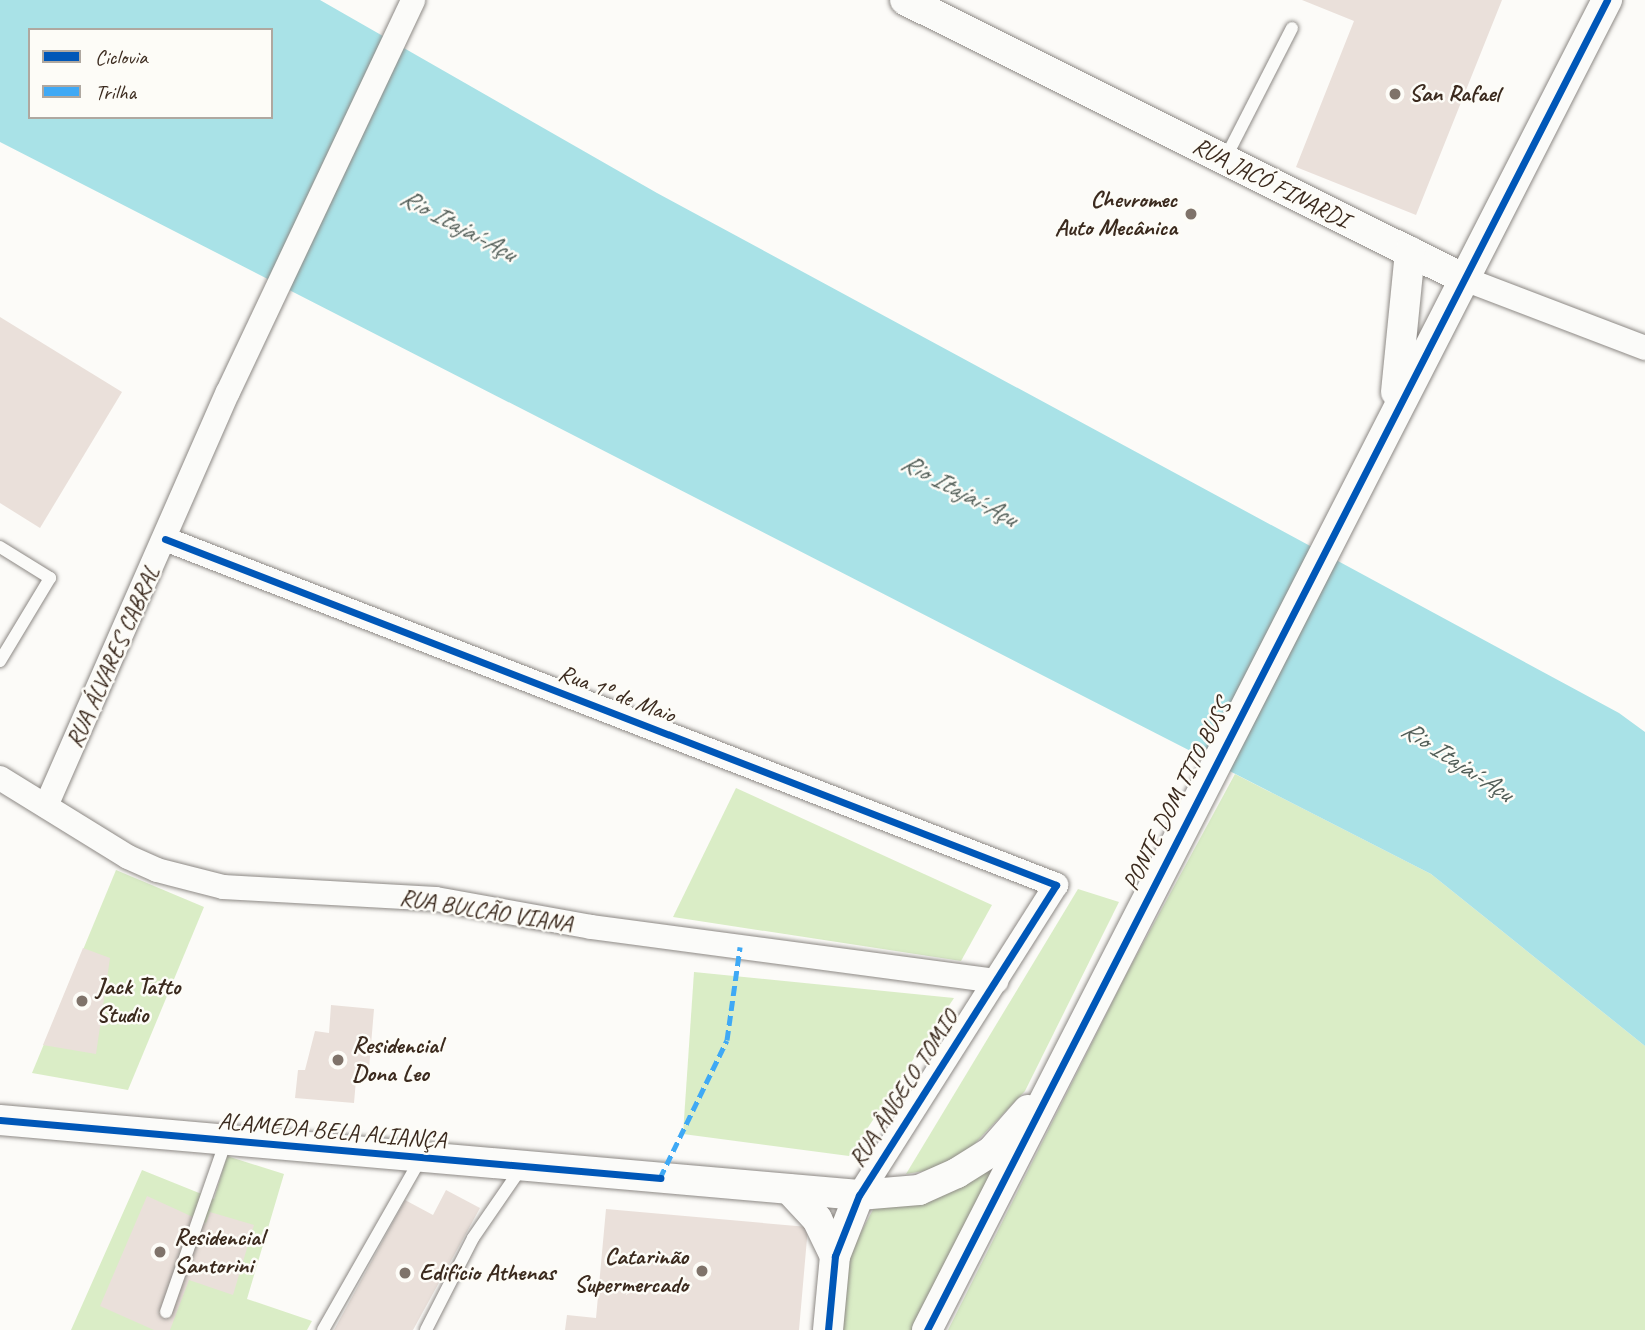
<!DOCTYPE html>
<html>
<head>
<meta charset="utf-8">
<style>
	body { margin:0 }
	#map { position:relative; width:1645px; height:1330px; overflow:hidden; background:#fcfbf8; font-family:Caveat,sans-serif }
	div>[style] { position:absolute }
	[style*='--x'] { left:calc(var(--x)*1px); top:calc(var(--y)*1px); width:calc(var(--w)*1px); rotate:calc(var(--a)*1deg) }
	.green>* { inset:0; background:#daedc6 }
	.water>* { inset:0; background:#a9e2e7 }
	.building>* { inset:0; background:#eae0da }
	.roads { filter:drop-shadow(0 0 2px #8d8985) drop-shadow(0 0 2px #8d8985) }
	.service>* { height:12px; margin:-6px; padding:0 6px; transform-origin:6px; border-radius:6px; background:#fbfbf9 }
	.minor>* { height:24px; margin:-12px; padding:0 12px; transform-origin:12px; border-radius:12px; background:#fbfbf9 }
	.tertiary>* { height:30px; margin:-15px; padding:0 15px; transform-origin:15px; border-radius:15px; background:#fbfbf9 }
	.quiet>* { height:5px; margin-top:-2.5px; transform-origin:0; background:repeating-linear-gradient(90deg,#3fa9f5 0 10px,transparent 0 15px) }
	.cycleway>* { height:7px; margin:-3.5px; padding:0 3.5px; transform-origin:3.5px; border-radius:3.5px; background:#0057b8 }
	.dots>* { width:19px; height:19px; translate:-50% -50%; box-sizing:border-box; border:4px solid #fdfcf7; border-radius:50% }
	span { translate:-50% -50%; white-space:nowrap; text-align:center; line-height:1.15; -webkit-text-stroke:5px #fdfcf7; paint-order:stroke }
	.poi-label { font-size:24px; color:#3b2a1e; font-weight:700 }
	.left { translate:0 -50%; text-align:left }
	.right { translate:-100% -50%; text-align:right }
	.street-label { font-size:24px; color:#3b2a1e }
	.water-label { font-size:26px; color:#525e58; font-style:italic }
	.legend { position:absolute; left:28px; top:28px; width:245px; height:91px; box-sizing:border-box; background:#fdfcf7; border:2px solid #afa8a0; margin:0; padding:9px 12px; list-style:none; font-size:21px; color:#3b2a1e }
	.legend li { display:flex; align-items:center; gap:14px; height:35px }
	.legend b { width:35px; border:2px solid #afa8a0 }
</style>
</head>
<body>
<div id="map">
	<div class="green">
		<div style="clip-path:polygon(1235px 774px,1431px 874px,1645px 1046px,1645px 1330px,948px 1330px,1127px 973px)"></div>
		<div style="clip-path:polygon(736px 788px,992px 905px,961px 961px,673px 917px)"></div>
		<div style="clip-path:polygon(116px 870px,204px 907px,128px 1090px,32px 1073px)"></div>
		<div style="clip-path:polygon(1078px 889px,1119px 902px,1025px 1091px,962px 1157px,936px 1169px,906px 1174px)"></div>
		<div style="clip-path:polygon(694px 972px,954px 998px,849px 1156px,683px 1134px)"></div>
		<div style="clip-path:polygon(1018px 1138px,916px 1330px,839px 1330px,844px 1264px,876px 1204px)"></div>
		<div style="clip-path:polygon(227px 1156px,284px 1174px,247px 1299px,312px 1321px,307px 1330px,71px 1330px,142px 1170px,214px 1199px)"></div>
	</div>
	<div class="water">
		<div style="clip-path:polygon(evenodd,0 0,320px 0,657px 193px,1619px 713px,1645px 732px,1645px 1046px,1431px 874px,0 142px,0 0,30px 30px,271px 30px,271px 117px,30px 117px,30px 30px)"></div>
	</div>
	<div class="building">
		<div style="clip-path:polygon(1302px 0,1502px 0,1416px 215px,1296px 167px,1354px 21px)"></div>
		<div style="clip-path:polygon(0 317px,122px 392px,40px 528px,0 503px)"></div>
		<div style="clip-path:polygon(83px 948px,110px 958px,96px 1054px,43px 1045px)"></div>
		<div style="clip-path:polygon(331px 1005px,374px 1009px,368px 1081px,356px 1080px,354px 1103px,295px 1098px,298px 1070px,305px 1070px,315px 1031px,329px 1033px)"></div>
		<div style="clip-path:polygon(446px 1190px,480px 1208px,413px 1330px,334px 1330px,405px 1200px,433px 1215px)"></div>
		<div style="clip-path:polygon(147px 1196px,206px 1223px,210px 1212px,254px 1225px,233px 1295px,189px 1280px,170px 1330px,154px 1330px,100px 1306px)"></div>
		<div style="clip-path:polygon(606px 1209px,808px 1227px,799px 1330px,565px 1330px,567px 1315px,596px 1318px)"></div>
	</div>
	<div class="roads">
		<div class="service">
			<div style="--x:1225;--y:159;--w:147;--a:-62.9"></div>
			<div style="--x:0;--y:547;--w:59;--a:31.8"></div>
			<div style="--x:50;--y:578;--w:97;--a:121.1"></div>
			<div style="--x:166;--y:1312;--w:181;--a:-70.7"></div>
			<div style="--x:323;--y:1330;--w:198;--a:-60.3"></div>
			<div style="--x:426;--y:1330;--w:103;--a:-62.9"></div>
			<div style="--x:473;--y:1238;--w:86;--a:-55.4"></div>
		</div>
		<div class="minor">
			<div style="--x:1462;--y:278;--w:196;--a:20.9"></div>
			<div style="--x:165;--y:539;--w:956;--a:21.22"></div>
			<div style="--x:1056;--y:885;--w:367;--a:122.4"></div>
			<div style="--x:0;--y:778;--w:150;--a:31.7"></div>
			<div style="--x:128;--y:857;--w:32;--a:24"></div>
			<div style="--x:157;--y:870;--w:68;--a:14.4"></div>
			<div style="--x:223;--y:887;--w:213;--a:3.2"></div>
			<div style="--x:436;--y:899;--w:158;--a:10.2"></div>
			<div style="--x:591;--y:927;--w:409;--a:7.6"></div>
			<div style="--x:46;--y:806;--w:452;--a:-66.3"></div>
			<div style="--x:228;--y:392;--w:433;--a:-64.7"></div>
		</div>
		<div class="tertiary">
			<div style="--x:905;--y:0;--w:623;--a:26.52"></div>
			<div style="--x:1396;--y:392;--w:141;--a:-84.3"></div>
			<div style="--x:0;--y:1120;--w:862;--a:4.99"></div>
			<div style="--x:859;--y:1195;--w:60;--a:-4.8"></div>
			<div style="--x:919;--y:1190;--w:42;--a:-24.1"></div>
			<div style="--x:957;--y:1173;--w:40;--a:-32"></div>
			<div style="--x:991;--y:1152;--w:56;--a:-48.6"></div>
			<div style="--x:789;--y:1189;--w:41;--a:47"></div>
			<div style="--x:817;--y:1219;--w:41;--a:64.1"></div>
			<div style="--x:828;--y:1330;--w:74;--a:-84.6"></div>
			<div style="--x:835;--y:1256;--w:66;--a:-68.5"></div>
			<div style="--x:927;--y:1330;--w:1494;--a:-62.92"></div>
		</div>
	</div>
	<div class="quiet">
		<div style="--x:660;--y:1178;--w:153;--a:-64.1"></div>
		<div style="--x:727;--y:1040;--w:94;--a:-82"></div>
	</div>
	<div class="cycleway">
		<div style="--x:165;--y:539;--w:956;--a:21.22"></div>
		<div style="--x:1056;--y:885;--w:367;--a:122.4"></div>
		<div style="--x:859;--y:1195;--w:66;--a:111.5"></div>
		<div style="--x:835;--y:1256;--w:74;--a:95.4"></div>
		<div style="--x:0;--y:1120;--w:663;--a:5.02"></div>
		<div style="--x:927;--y:1330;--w:1494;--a:-62.92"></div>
	</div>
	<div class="dots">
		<div style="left:1395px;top:94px;background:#7f736a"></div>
		<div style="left:1191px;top:214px;background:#7f736a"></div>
		<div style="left:82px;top:1001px;background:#7f736a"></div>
		<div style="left:338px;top:1060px;background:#7f736a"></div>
		<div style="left:160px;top:1252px;background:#7f736a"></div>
		<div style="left:702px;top:1271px;background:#7f736a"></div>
		<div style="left:405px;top:1273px;background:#7f736a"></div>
	</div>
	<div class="poi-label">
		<span class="left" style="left:1409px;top:94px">San Rafael</span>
		<span class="right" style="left:1177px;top:214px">Chevromec<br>Auto Mecânica</span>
		<span class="left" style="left:96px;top:1001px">Jack Tatto<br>Studio</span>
		<span class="left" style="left:352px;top:1060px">Residencial<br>Dona Leo</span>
		<span class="left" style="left:174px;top:1252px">Residencial<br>Santorini</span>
		<span class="right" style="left:688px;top:1271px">Catarinão<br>Supermercado</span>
		<span class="left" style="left:419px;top:1273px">Edifício Athenas</span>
	</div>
	<div class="street-label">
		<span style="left:1271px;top:183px;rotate:27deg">RUA JACÓ FINARDI</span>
		<span style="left:113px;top:657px;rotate:-66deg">RUA ÁLVARES CABRAL</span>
		<span style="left:617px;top:694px;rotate:21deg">Rua 1º de Maio</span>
		<span style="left:1177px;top:795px;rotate:-63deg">PONTE DOM TITO BUSS</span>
		<span style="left:486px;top:911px;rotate:9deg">RUA BULCÃO VIANA</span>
		<span style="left:904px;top:1089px;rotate:-57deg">RUA ÂNGELO TOMIO</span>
		<span style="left:332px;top:1131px;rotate:5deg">ALAMEDA BELA ALIANÇA</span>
	</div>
	<div class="water-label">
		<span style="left:458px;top:225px;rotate:28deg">Rio Itajaí-Açu</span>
		<span style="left:959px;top:490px;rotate:28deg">Rio Itajaí-Açu</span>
		<span style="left:1457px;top:761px;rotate:33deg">Rio Itajaí-Açu</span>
	</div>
	<ul class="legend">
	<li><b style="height:9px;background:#0057b8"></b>Ciclovia</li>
	<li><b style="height:9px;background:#3fa9f5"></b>Trilha</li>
	</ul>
</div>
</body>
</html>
